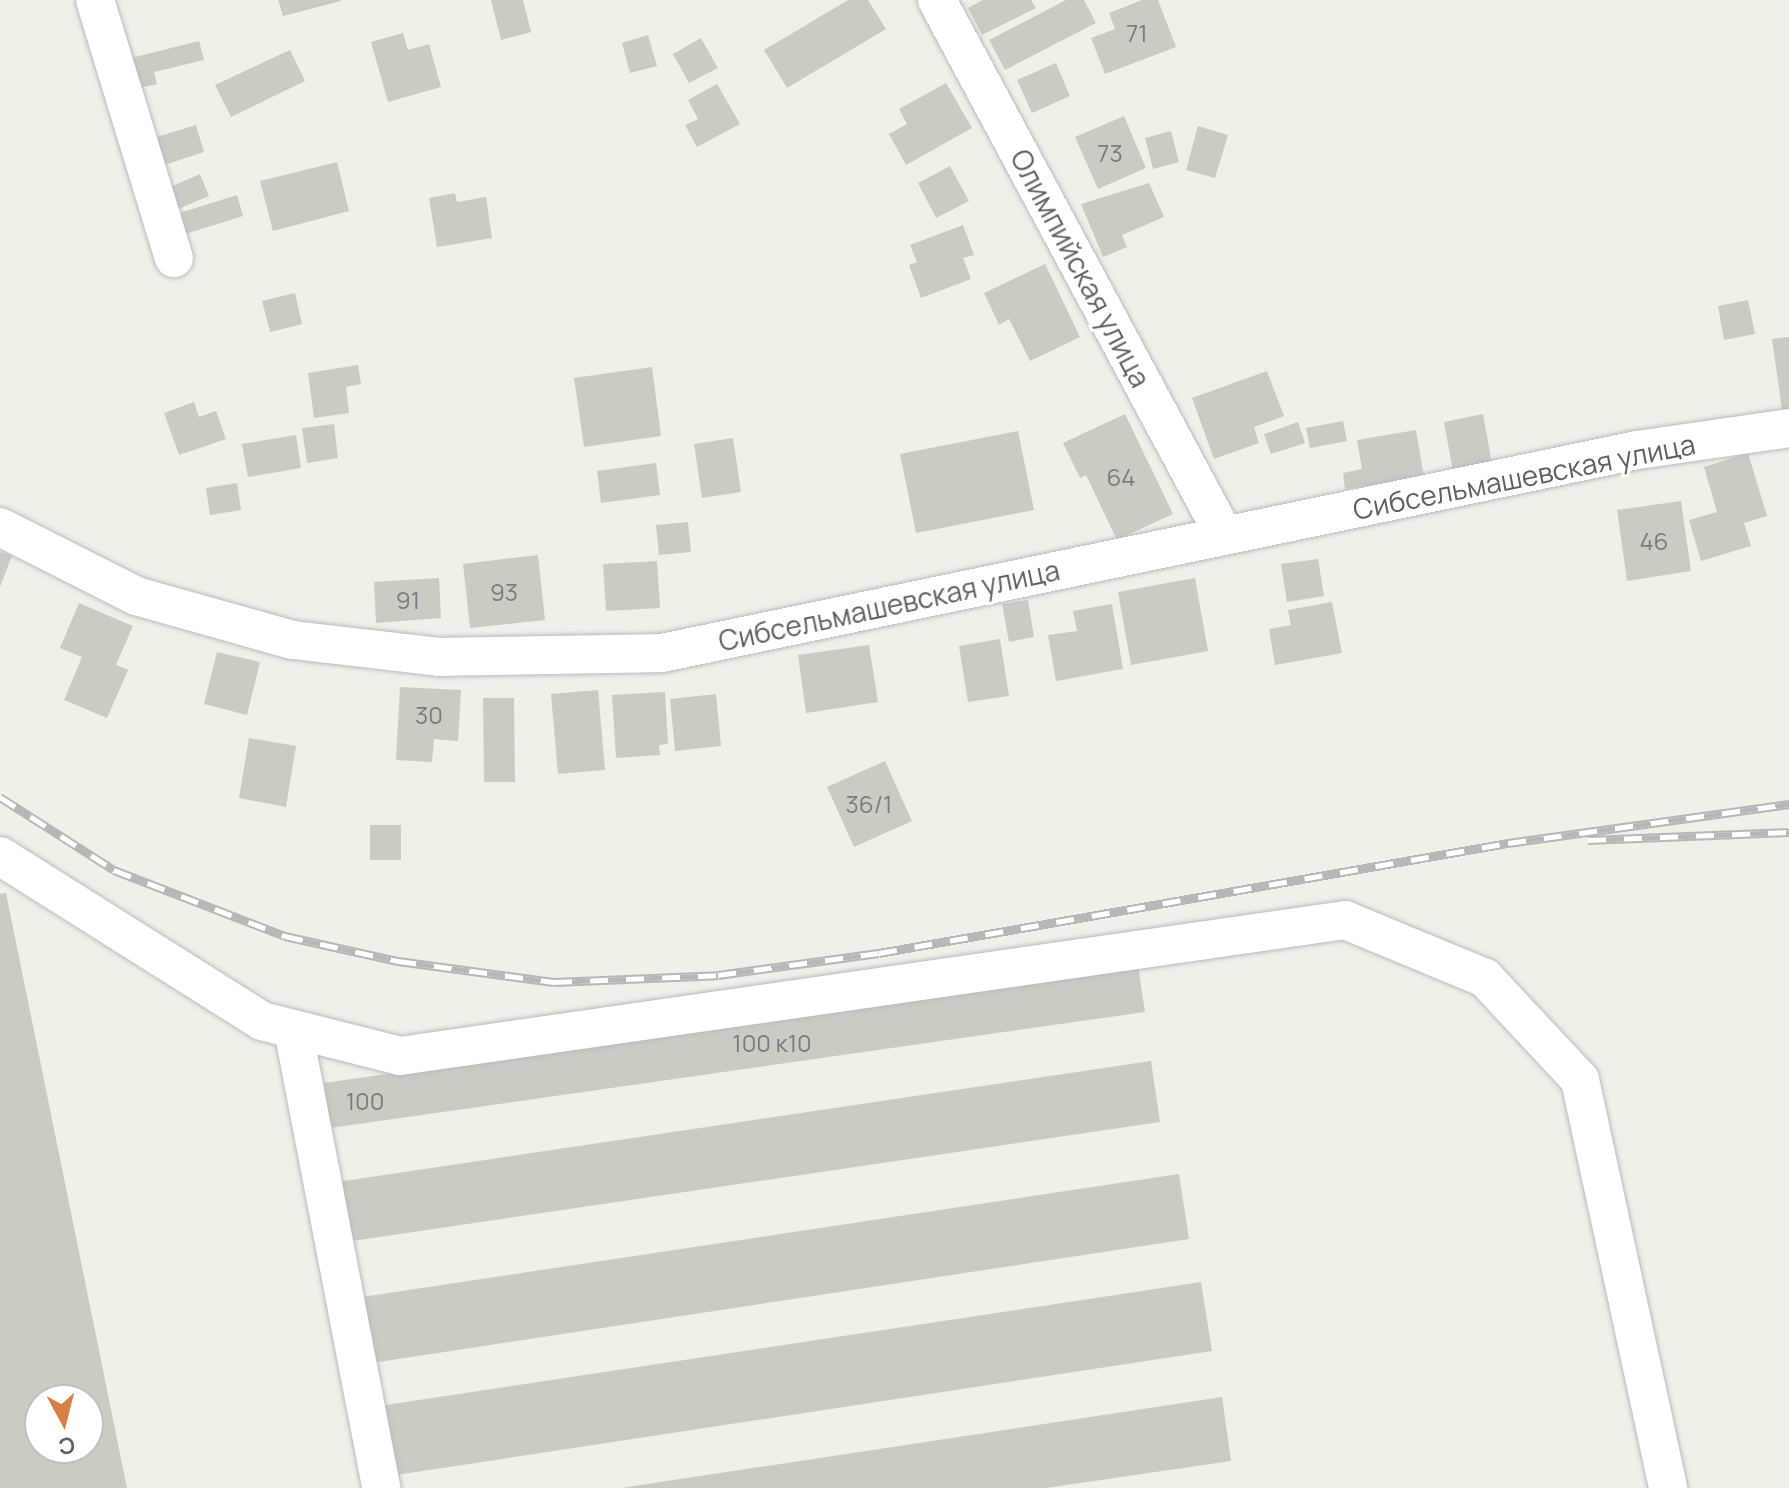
<!DOCTYPE html>
<html>
<head>
<meta charset="utf-8">
<style>
	body { margin:0 }
	#map { position:relative; width:1789px; height:1488px; overflow:hidden; background:#eff0e8; font-family:Manrope,sans-serif }
	div>[style] { position:absolute }
	[style*='--x'] { left:calc(var(--x)*1px); top:calc(var(--y)*1px); width:calc(var(--w)*1px); rotate:calc(var(--a)*1deg) }
	.building>* { inset:0; background:#cbcbc4 }
	.roads { filter:drop-shadow(0 0 2px #babac0) drop-shadow(0 0 2px #babac0) }
	.minor>* { height:38px; margin:-19px; padding:0 19px; transform-origin:19px; border-radius:19px; background:#fff }
	.rail>* { height:9px; margin-top:-4.5px; transform-origin:0; background:repeating-linear-gradient(90deg,#fff 0 18px,#b7b7b8 0 36px); box-sizing:border-box; border-block:2px solid #b7b7b8 }
	span { translate:-50% -50%; white-space:nowrap; text-align:center; line-height:1.15; -webkit-text-stroke:6px #fff; paint-order:stroke }
	.number-label { font-size:24px; color:#7a7b7e }
	.number-label span { -webkit-text-stroke-width:0 }
	.street-label { font-size:28px; color:#5f6066 }
	.north { position:absolute; left:24px; top:1384px; width:80px; height:80px; box-sizing:border-box; background:#fff; border:2px solid #bfbfc2; border-radius:50%; rotate:173deg; font-size:22px; font-weight:700; line-height:32px; text-align:center; color:#5f6066 }
	.north::after { content:''; display:block; margin:auto; width:28px; height:36px; background:#d97e45; clip-path:polygon(50% 0,100% 100%,50% 72%,0 100%) }
</style>
</head>
<body>
<div id="map">
	<div class="building">
		<div style="clip-path:polygon(278px 0,341px 0,341px 1px,283px 16px)"></div>
		<div style="clip-path:polygon(491px 0,523px 0,531px 32px,501px 40px)"></div>
		<div style="clip-path:polygon(848px 0,868px 0,886px 29px,787px 88px,764px 50px)"></div>
		<div style="clip-path:polygon(983px 0,1031px 0,1036px 8px,982px 35px,968px 8px)"></div>
		<div style="clip-path:polygon(1066px 0,1084px 0,1096px 23px,1005px 70px,989px 40px)"></div>
		<div style="clip-path:polygon(1142px 0,1158px 0,1176px 47px,1105px 74px,1091px 38px,1115px 29px,1109px 13px)"></div>
		<div style="clip-path:polygon(403px 33px,408px 50px,429px 44px,441px 87px,388px 102px,371px 42px)"></div>
		<div style="clip-path:polygon(648px 35px,657px 66px,630px 73px,622px 43px)"></div>
		<div style="clip-path:polygon(701px 38px,718px 68px,689px 83px,673px 54px)"></div>
		<div style="clip-path:polygon(199px 41px,204px 60px,154px 72px,157px 84px,135px 89px,127px 59px)"></div>
		<div style="clip-path:polygon(290px 50px,305px 81px,231px 117px,215px 85px)"></div>
		<div style="clip-path:polygon(1056px 63px,1070px 96px,1032px 113px,1017px 80px)"></div>
		<div style="clip-path:polygon(946px 83px,972px 128px,906px 165px,889px 134px,907px 124px,899px 109px)"></div>
		<div style="clip-path:polygon(717px 84px,740px 124px,697px 147px,685px 125px,698px 119px,688px 100px)"></div>
		<div style="clip-path:polygon(1124px 116px,1146px 168px,1098px 189px,1075px 137px)"></div>
		<div style="clip-path:polygon(196px 125px,204px 152px,161px 166px,153px 138px)"></div>
		<div style="clip-path:polygon(1198px 126px,1228px 135px,1215px 178px,1186px 170px)"></div>
		<div style="clip-path:polygon(1171px 131px,1179px 162px,1153px 169px,1145px 138px)"></div>
		<div style="clip-path:polygon(337px 162px,349px 211px,273px 231px,260px 181px)"></div>
		<div style="clip-path:polygon(950px 166px,969px 201px,936px 218px,918px 183px)"></div>
		<div style="clip-path:polygon(200px 174px,209px 196px,178px 209px,168px 188px)"></div>
		<div style="clip-path:polygon(1149px 183px,1164px 217px,1122px 235px,1127px 247px,1103px 257px,1081px 204px)"></div>
		<div style="clip-path:polygon(455px 193px,457px 202px,486px 197px,492px 238px,437px 247px,429px 198px)"></div>
		<div style="clip-path:polygon(237px 195px,243px 216px,179px 236px,173px 215px)"></div>
		<div style="clip-path:polygon(963px 225px,974px 255px,963px 258px,971px 279px,921px 298px,909px 265px,917px 262px,910px 245px)"></div>
		<div style="clip-path:polygon(1045px 264px,1080px 337px,1030px 361px,1009px 319px,999px 325px,984px 293px)"></div>
		<div style="clip-path:polygon(295px 293px,302px 324px,270px 332px,262px 301px)"></div>
		<div style="clip-path:polygon(1748px 300px,1755px 334px,1724px 340px,1718px 306px)"></div>
		<div style="clip-path:polygon(1789px 337px,1789px 416px,1783px 417px,1772px 339px)"></div>
		<div style="clip-path:polygon(358px 365px,361px 384px,346px 387px,349px 413px,314px 418px,308px 373px)"></div>
		<div style="clip-path:polygon(652px 367px,661px 436px,584px 447px,574px 378px)"></div>
		<div style="clip-path:polygon(1267px 371px,1284px 416px,1254px 427px,1259px 443px,1214px 459px,1192px 398px)"></div>
		<div style="clip-path:polygon(194px 402px,199px 417px,216px 411px,226px 439px,179px 455px,164px 413px)"></div>
		<div style="clip-path:polygon(1125px 414px,1173px 514px,1117px 540px,1086px 475px,1080px 478px,1063px 443px)"></div>
		<div style="clip-path:polygon(1483px 414px,1492px 464px,1453px 472px,1444px 422px)"></div>
		<div style="clip-path:polygon(1343px 421px,1347px 441px,1310px 448px,1306px 428px)"></div>
		<div style="clip-path:polygon(1298px 422px,1305px 443px,1271px 454px,1264px 434px)"></div>
		<div style="clip-path:polygon(334px 424px,338px 458px,307px 463px,302px 428px)"></div>
		<div style="clip-path:polygon(1416px 430px,1424px 477px,1345px 489px,1343px 473px,1362px 469px,1357px 440px)"></div>
		<div style="clip-path:polygon(1018px 431px,1034px 510px,916px 533px,900px 454px)"></div>
		<div style="clip-path:polygon(296px 435px,301px 468px,248px 477px,242px 444px)"></div>
		<div style="clip-path:polygon(733px 438px,741px 492px,702px 498px,694px 444px)"></div>
		<div style="clip-path:polygon(1748px 453px,1767px 516px,1744px 523px,1751px 546px,1701px 561px,1689px 520px,1717px 512px,1704px 467px)"></div>
		<div style="clip-path:polygon(656px 463px,660px 495px,601px 503px,597px 471px)"></div>
		<div style="clip-path:polygon(237px 483px,241px 510px,210px 515px,206px 488px)"></div>
		<div style="clip-path:polygon(1681px 501px,1691px 571px,1627px 581px,1617px 510px)"></div>
		<div style="clip-path:polygon(688px 522px,691px 552px,659px 555px,656px 525px)"></div>
		<div style="clip-path:polygon(0 552px,12px 556px,0 587px)"></div>
		<div style="clip-path:polygon(538px 555px,545px 620px,470px 628px,463px 564px)"></div>
		<div style="clip-path:polygon(1318px 559px,1324px 596px,1287px 602px,1281px 564px)"></div>
		<div style="clip-path:polygon(657px 561px,660px 608px,606px 611px,603px 564px)"></div>
		<div style="clip-path:polygon(439px 578px,441px 618px,376px 623px,374px 582px)"></div>
		<div style="clip-path:polygon(1195px 578px,1208px 651px,1131px 665px,1118px 592px)"></div>
		<div style="clip-path:polygon(1028px 600px,1034px 637px,1009px 642px,1002px 604px)"></div>
		<div style="clip-path:polygon(1332px 602px,1342px 653px,1275px 665px,1269px 629px,1291px 625px,1288px 610px)"></div>
		<div style="clip-path:polygon(79px 603px,133px 626px,116px 665px,128px 670px,107px 718px,64px 700px,82px 657px,60px 648px)"></div>
		<div style="clip-path:polygon(1112px 604px,1123px 669px,1056px 681px,1048px 635px,1077px 631px,1073px 611px)"></div>
		<div style="clip-path:polygon(1000px 639px,1009px 696px,968px 702px,959px 646px)"></div>
		<div style="clip-path:polygon(869px 645px,878px 702px,806px 713px,798px 655px)"></div>
		<div style="clip-path:polygon(217px 652px,260px 662px,247px 715px,204px 704px)"></div>
		<div style="clip-path:polygon(400px 687px,461px 690px,458px 741px,434px 739px,432px 762px,396px 760px)"></div>
		<div style="clip-path:polygon(598px 690px,605px 770px,558px 774px,551px 694px)"></div>
		<div style="clip-path:polygon(665px 692px,668px 744px,659px 745px,660px 755px,616px 758px,612px 695px)"></div>
		<div style="clip-path:polygon(716px 694px,721px 746px,675px 751px,670px 699px)"></div>
		<div style="clip-path:polygon(483px 698px,514px 698px,515px 782px,484px 782px)"></div>
		<div style="clip-path:polygon(249px 738px,296px 746px,286px 807px,239px 798px)"></div>
		<div style="clip-path:polygon(885px 761px,912px 821px,854px 847px,827px 787px)"></div>
		<div style="clip-path:polygon(370px 825px,401px 825px,401px 860px,370px 860px)"></div>
		<div style="clip-path:polygon(evenodd,6px 893px,127px 1488px,0 1488px,0 894px,6px 893px,40px 1400px,88px 1400px,88px 1448px,40px 1448px,40px 1400px)"></div>
		<div style="clip-path:polygon(1138px 966px,1145px 1012px,330px 1128px,324px 1083px)"></div>
		<div style="clip-path:polygon(1151px 1061px,1160px 1122px,325px 1245px,317px 1185px)"></div>
		<div style="clip-path:polygon(1179px 1174px,1189px 1239px,352px 1366px,342px 1300px)"></div>
		<div style="clip-path:polygon(1201px 1282px,1212px 1351px,383px 1477px,373px 1407px)"></div>
		<div style="clip-path:polygon(1222px 1397px,1231px 1461px,1046px 1488px,621px 1488px)"></div>
	</div>
	<div class="roads">
		<div class="minor">
			<div style="--x:95;--y:0;--w:270;--a:73"></div>
			<div style="--x:937;--y:0;--w:607;--a:61.79"></div>
			<div style="--x:0;--y:527;--w:153;--a:26.9"></div>
			<div style="--x:136;--y:596;--w:163;--a:15.7"></div>
			<div style="--x:293;--y:640;--w:147;--a:6.6"></div>
			<div style="--x:439;--y:657;--w:223;--a:-1"></div>
			<div style="--x:662;--y:653;--w:996;--a:-11.76"></div>
			<div style="--x:1637;--y:450;--w:154;--a:-8.2"></div>
			<div style="--x:0;--y:856;--w:310;--a:32.2"></div>
			<div style="--x:262;--y:1021;--w:142;--a:14.2"></div>
			<div style="--x:400;--y:1056;--w:955;--a:-8.19"></div>
			<div style="--x:1345;--y:920;--w:152;--a:22.5"></div>
			<div style="--x:1485;--y:978;--w:139;--a:47"></div>
			<div style="--x:1580;--y:1080;--w:417;--a:77.8"></div>
			<div style="--x:293;--y:1029;--w:467;--a:79.1"></div>
		</div>
	</div>
	<div class="rail">
		<div style="--x:0;--y:797;--w:135;--a:32.6"></div>
		<div style="--x:114;--y:870;--w:183;--a:21.1"></div>
		<div style="--x:285;--y:936;--w:116;--a:12.5"></div>
		<div style="--x:398;--y:961;--w:157;--a:7.7"></div>
		<div style="--x:554;--y:982;--w:164;--a:-2.4"></div>
		<div style="--x:718;--y:975;--w:162;--a:-7.8"></div>
		<div style="--x:879;--y:953;--w:639;--a:-9.92"></div>
		<div style="--x:1508;--y:843;--w:284;--a:-7.9"></div>
		<div style="--x:1588;--y:840;--w:201;--a:-2.3"></div>
	</div>
	<div class="number-label">
		<span style="left:1137px;top:33px">71</span>
		<span style="left:1110px;top:153px">73</span>
		<span style="left:1121px;top:477px">64</span>
		<span style="left:1654px;top:541px">46</span>
		<span style="left:504px;top:592px">93</span>
		<span style="left:408px;top:600px">91</span>
		<span style="left:429px;top:715px">30</span>
		<span style="left:869px;top:804px">36/1</span>
		<span style="left:772px;top:1043px">100 к10</span>
		<span style="left:365px;top:1101px">100</span>
	</div>
	<div class="street-label">
		<span style="left:1081px;top:268px;rotate:62deg">Олимпийская улица</span>
		<span style="left:1524px;top:476px;rotate:-11deg">Сибсельмашевская улица</span>
		<span style="left:889px;top:605px;rotate:-12deg">Сибсельмашевская улица</span>
	</div>
	<div class="north">С</div>
</div>
</body>
</html>
